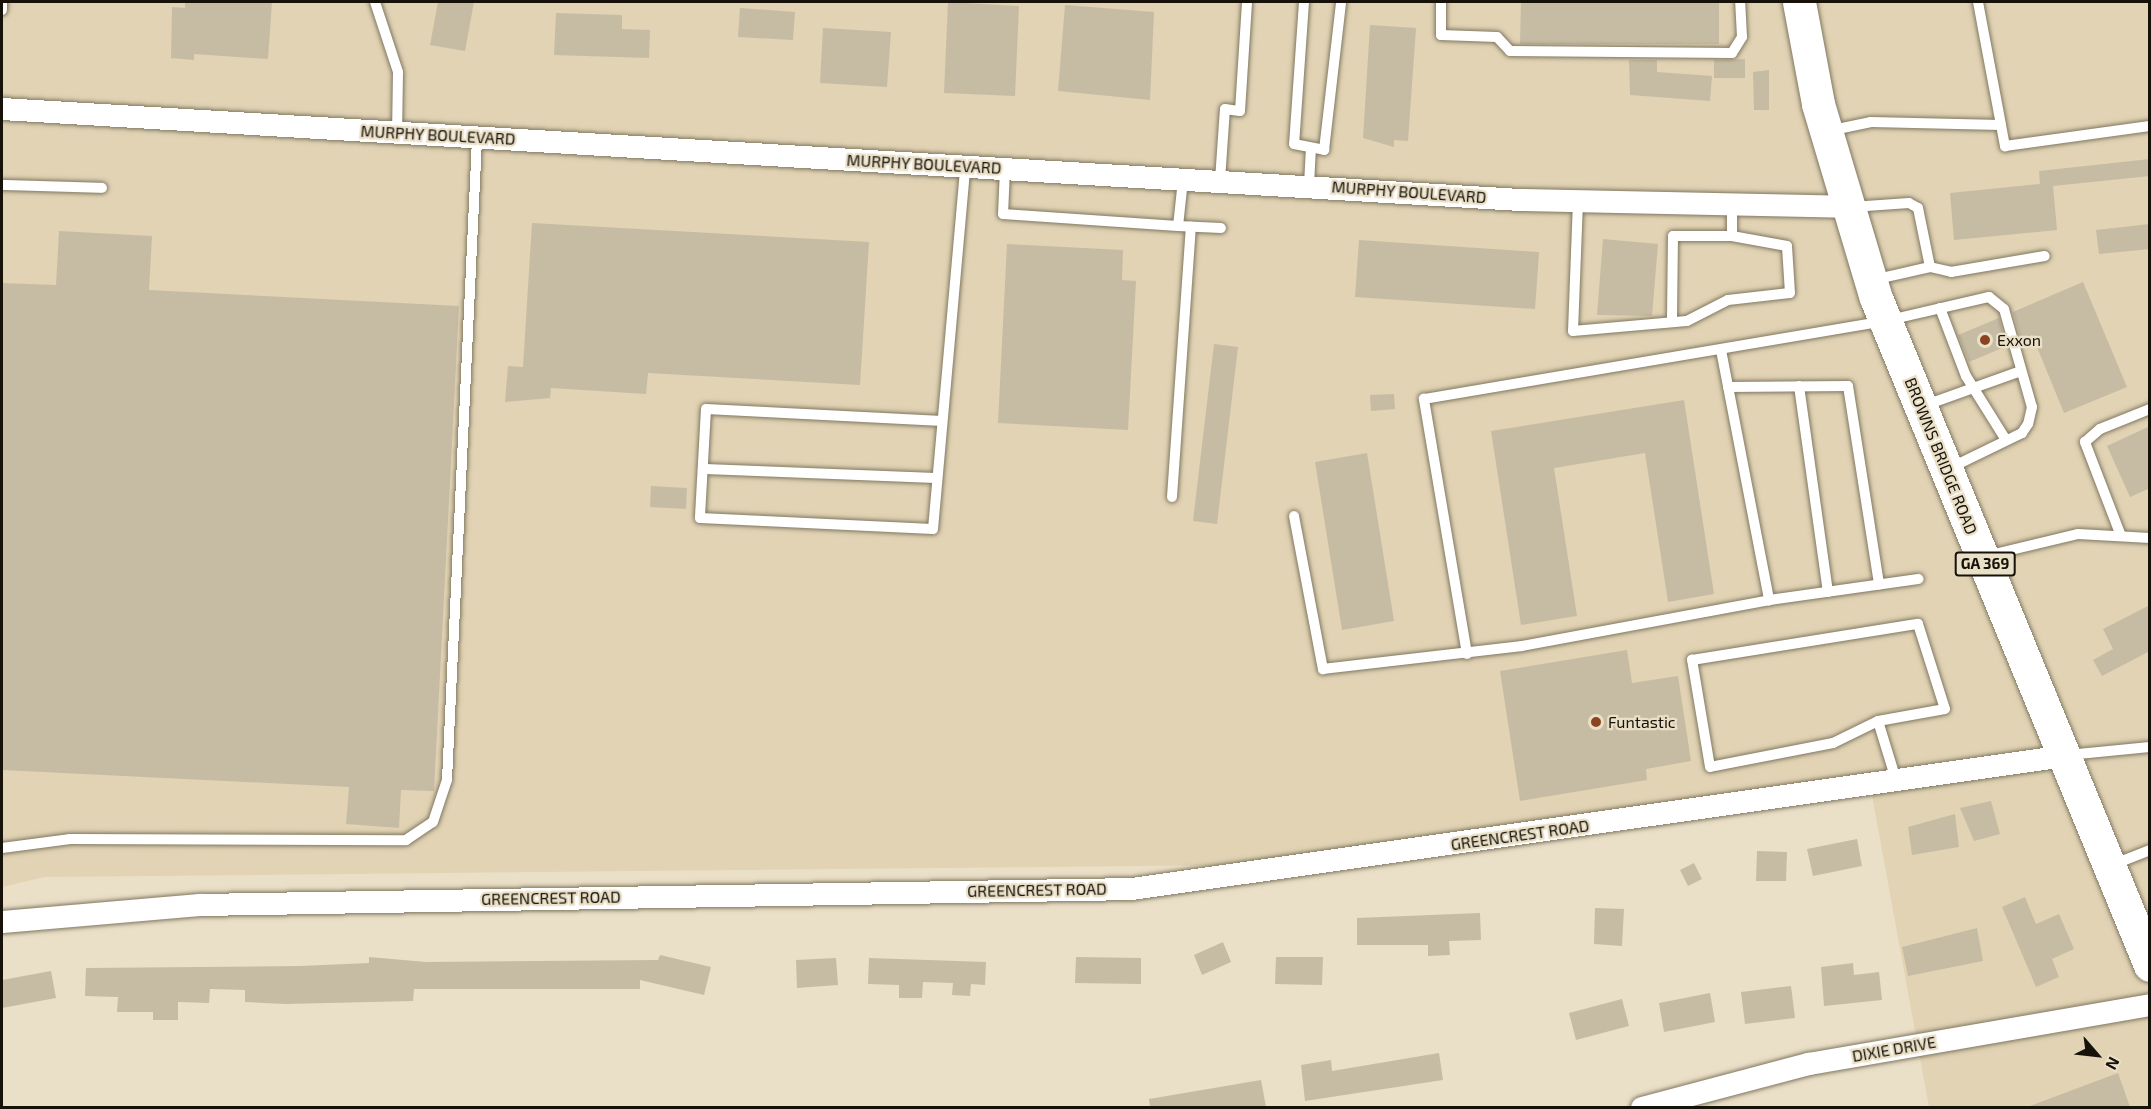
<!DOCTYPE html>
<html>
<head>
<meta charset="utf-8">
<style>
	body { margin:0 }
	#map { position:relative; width:2151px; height:1109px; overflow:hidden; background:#eadfc7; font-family:"Exo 2",sans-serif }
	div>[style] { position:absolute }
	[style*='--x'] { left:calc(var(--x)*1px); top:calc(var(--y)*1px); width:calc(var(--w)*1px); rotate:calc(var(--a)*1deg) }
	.built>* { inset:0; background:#e1d3b4 }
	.building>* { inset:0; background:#c6bca4 }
	.roads { filter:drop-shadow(0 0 2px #817862) drop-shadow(0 0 2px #817862) }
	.lane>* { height:10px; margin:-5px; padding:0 5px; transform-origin:5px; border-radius:5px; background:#fff }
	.street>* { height:22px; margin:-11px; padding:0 11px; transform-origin:11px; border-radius:11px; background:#fff }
	.primary>* { height:33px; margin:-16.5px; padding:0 16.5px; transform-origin:16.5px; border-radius:16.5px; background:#fff }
	.dots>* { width:16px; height:16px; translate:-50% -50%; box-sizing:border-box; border:3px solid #eadfc7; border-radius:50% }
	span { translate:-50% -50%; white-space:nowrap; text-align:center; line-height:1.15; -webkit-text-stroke:4.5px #eadfc7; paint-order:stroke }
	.shield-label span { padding:2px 4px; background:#eadfc7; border:2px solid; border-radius:4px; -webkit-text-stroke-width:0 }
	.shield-label { font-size:15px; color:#16120a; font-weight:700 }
	.street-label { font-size:16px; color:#16120a }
	.poi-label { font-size:16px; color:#16120a }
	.left { translate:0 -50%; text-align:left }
	.frame { position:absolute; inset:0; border:3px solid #16120a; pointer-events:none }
	.north { position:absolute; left:2067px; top:1025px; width:60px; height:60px; -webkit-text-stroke:4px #eadfc7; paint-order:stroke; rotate:118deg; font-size:16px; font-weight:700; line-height:24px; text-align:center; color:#16120a }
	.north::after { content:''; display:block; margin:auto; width:21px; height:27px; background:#16120a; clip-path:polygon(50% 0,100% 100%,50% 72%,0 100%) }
</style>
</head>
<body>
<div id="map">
	<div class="built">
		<div style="clip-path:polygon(2px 2px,2149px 2px,2149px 1107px,1929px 1107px,1871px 790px,1242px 865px,44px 877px,2px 887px)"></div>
	</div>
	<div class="building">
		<div style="clip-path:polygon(185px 2px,272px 2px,268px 59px,194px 54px,194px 60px,171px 58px,172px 7px,185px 8px)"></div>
		<div style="clip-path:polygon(438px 2px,474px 2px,465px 51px,430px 45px)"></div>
		<div style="clip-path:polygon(948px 2px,1019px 6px,1015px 96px,944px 93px)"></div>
		<div style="clip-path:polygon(1521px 2px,1719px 2px,1719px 44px,1520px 44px)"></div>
		<div style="clip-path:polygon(1065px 5px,1154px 12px,1150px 100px,1058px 91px)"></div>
		<div style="clip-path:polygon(740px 8px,795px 12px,793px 40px,738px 37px)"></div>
		<div style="clip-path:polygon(556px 13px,622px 15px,622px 29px,650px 30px,649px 58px,554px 55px)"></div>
		<div style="clip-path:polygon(1370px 25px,1416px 28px,1408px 141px,1394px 140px,1394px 147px,1363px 138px)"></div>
		<div style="clip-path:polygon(823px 28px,891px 32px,887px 87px,820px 83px)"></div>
		<div style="clip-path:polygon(1745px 59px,1745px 78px,1714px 78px,1714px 60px)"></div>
		<div style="clip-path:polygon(1629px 60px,1657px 60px,1657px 72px,1712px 76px,1710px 101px,1630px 95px)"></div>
		<div style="clip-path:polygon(1769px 70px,1769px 110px,1754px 110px,1753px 72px)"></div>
		<div style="clip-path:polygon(2150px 159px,2150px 176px,2053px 186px,2057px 230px,1954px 240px,1950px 193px,2040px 184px,2039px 171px)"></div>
		<div style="clip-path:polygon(532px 223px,869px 242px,860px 385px,648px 373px,646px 394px,551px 388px,550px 398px,505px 402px,508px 366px,523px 367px)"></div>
		<div style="clip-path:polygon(2150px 224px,2150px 249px,2099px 254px,2096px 230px)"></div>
		<div style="clip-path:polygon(59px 231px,152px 236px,149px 290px,459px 306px,434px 791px,401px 790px,399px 828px,346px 824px,349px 787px,2px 770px,2px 283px,56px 285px)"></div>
		<div style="clip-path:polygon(1603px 239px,1658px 244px,1652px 316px,1597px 315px)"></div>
		<div style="clip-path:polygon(1359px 240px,1539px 252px,1535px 309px,1355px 297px)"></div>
		<div style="clip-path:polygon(1007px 244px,1123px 250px,1122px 280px,1136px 281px,1128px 430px,998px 423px)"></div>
		<div style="clip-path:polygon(2083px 282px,2127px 387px,2064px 413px,2032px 335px,2021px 340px,2013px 312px)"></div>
		<div style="clip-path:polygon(1999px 318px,2007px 346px,1969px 362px,1958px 335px)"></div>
		<div style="clip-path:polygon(1214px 344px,1238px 347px,1217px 524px,1193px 521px)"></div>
		<div style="clip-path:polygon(1394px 394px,1395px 409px,1371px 411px,1370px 395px)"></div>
		<div style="clip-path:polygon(1684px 400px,1714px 594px,1668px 602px,1645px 453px,1554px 468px,1577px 616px,1521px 625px,1491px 431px)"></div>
		<div style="clip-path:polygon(2150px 426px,2150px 488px,2130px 497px,2107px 446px)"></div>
		<div style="clip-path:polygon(1367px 453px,1394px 621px,1342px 630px,1315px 462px)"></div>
		<div style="clip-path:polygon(651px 486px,687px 488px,686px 509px,650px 507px)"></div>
		<div style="clip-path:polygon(2150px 605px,2150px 651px,2102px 676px,2093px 660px,2113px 649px,2103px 629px)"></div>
		<div style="clip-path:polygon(1627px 650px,1632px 683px,1678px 676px,1691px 761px,1646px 769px,1647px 780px,1520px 801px,1500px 671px)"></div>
		<div style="clip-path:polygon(1991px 801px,2000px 834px,1974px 841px,1960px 808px)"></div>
		<div style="clip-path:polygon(1955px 814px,1959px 847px,1912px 855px,1908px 827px)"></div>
		<div style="clip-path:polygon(1857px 839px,1862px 866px,1813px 876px,1807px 849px)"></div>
		<div style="clip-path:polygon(1757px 851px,1787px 852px,1786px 881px,1756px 881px)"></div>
		<div style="clip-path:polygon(1694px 863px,1702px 879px,1688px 886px,1680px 870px)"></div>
		<div style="clip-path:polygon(2025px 897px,2036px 924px,2059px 914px,2074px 949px,2052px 959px,2059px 977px,2036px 987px,2002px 907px)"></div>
		<div style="clip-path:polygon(1595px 908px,1624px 909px,1622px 946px,1594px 944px)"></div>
		<div style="clip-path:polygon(1480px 913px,1481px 940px,1449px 941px,1450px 955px,1428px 956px,1428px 945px,1357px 945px,1357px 918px)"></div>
		<div style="clip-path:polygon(1977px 928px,1983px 961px,1908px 976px,1902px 947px)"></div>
		<div style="clip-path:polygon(1223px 942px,1231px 962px,1202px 975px,1194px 955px)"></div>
		<div style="clip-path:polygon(660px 955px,711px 967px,704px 995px,640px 980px,640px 989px,414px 989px,413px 1001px,285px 1004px,245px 1002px,245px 990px,210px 989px,209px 1003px,178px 1002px,178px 1020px,153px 1020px,153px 1012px,117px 1012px,118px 997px,85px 996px,86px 968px,300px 966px,369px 963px,369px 957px,426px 962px,658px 960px)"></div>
		<div style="clip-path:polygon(1076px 957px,1141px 958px,1141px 984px,1075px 983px)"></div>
		<div style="clip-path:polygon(1276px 957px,1323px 957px,1322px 985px,1275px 984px)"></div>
		<div style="clip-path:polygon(836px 958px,838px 985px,797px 988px,796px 960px)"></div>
		<div style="clip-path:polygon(869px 958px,986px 962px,985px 985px,971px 984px,970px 996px,952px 995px,953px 983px,923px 982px,922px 998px,899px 998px,899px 985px,868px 984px)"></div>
		<div style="clip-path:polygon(1853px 963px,1854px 975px,1879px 972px,1882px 1000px,1824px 1006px,1821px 967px)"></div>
		<div style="clip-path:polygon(51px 971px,56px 998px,2px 1008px,2px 980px)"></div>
		<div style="clip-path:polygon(1791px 986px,1795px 1018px,1745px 1024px,1741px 992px)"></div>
		<div style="clip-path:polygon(1710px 993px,1715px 1022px,1664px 1032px,1659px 1003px)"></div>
		<div style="clip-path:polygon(1622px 999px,1629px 1026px,1576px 1040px,1569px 1013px)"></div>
		<div style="clip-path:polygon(1439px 1053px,1443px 1080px,1305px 1101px,1301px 1065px,1331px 1060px,1332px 1071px)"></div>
		<div style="clip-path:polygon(2118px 1073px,2130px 1107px,2030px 1107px,2030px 1106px)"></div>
		<div style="clip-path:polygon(1261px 1080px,1266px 1107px,1150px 1107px,1149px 1099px)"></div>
	</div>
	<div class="roads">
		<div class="lane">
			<div style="--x:375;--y:2;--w:74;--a:71.8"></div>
			<div style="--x:398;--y:72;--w:61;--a:90.9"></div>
			<div style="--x:1304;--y:2;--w:142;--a:94"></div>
			<div style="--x:1294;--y:144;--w:31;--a:11"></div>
			<div style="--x:1324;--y:150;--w:149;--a:-83.4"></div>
			<div style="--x:1441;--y:2;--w:33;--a:90"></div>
			<div style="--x:1441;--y:35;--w:56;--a:2"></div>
			<div style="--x:1497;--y:37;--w:19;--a:47"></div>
			<div style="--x:1510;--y:51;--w:222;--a:0.5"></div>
			<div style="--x:1732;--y:53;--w:19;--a:-58"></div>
			<div style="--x:1742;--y:37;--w:35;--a:-93"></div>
			<div style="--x:1978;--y:2;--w:147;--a:79.4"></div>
			<div style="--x:2005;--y:146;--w:146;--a:-7.9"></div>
			<div style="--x:2;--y:10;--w:8;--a:-90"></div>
			<div style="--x:1828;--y:131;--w:44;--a:-11.8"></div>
			<div style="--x:1871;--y:122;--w:130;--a:1.3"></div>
			<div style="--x:1005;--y:169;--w:45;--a:92.5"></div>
			<div style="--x:1003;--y:214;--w:175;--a:3.9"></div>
			<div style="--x:1183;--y:180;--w:46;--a:96.2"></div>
			<div style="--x:1178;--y:226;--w:43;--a:2.7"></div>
			<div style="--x:1220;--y:180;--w:71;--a:-86"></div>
			<div style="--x:1225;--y:109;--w:15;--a:8"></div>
			<div style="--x:1240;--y:111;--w:109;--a:-86.3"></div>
			<div style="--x:2;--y:185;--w:100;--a:1.7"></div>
			<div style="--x:1309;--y:185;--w:36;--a:-87"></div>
			<div style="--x:1578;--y:201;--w:130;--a:92.2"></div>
			<div style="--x:1573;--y:331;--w:114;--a:-5"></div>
			<div style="--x:1687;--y:321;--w:46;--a:-27.1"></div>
			<div style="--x:1728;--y:300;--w:62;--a:-6.4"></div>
			<div style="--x:1790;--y:293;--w:47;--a:-93.7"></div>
			<div style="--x:1787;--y:246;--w:56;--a:-169.7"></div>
			<div style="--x:1732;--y:236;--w:59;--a:180"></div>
			<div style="--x:1673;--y:236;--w:86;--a:90.7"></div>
			<div style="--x:1852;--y:207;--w:57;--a:-4"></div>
			<div style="--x:1909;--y:203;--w:10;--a:29"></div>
			<div style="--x:1918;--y:208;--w:60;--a:78.5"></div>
			<div style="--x:1930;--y:267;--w:58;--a:167.2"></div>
			<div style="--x:1732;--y:236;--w:32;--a:-90"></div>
			<div style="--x:1930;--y:267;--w:22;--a:13"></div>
			<div style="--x:1951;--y:272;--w:95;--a:-9.7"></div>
			<div style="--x:1940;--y:308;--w:73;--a:69.1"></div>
			<div style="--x:1966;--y:376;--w:75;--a:58"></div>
			<div style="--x:1721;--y:350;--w:255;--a:79.1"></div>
			<div style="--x:1799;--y:386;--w:208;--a:82"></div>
			<div style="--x:1728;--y:387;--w:120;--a:-0.5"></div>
			<div style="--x:1848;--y:386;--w:201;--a:81.1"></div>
			<div style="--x:1923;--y:406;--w:104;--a:-19.7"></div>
			<div style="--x:942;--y:421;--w:236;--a:-177.1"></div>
			<div style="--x:706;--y:409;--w:109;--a:93.2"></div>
			<div style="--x:700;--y:518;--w:233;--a:2.7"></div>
			<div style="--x:933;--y:529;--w:363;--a:-84.9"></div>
			<div style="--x:704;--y:469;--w:233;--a:2.2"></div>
			<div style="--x:1172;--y:497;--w:271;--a:-86"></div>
			<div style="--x:1294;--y:516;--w:156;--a:79.3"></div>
			<div style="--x:1323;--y:669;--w:200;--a:-6.6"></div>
			<div style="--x:1522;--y:646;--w:251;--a:-10.5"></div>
			<div style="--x:1769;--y:600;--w:151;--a:-8"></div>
			<div style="--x:2121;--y:536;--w:101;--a:-111"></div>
			<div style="--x:2085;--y:442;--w:20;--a:-41"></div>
			<div style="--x:2100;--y:429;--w:54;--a:-21.8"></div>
			<div style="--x:1986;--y:556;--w:95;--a:-13.4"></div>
			<div style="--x:2078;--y:534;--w:72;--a:3.2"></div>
			<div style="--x:1467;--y:654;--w:259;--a:-99.6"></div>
			<div style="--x:1424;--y:399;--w:468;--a:-9.6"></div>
			<div style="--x:1885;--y:321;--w:107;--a:-13"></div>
			<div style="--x:1989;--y:297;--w:19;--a:39"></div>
			<div style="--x:2004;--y:309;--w:102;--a:74.1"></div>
			<div style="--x:2032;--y:407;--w:17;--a:103"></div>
			<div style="--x:2028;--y:424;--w:11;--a:124"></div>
			<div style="--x:2022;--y:433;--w:80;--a:154.1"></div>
			<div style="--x:1878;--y:721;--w:50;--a:153.9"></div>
			<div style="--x:1833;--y:743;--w:125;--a:169"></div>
			<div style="--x:1710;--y:767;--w:109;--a:-99.5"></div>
			<div style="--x:1692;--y:660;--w:229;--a:-9.1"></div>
			<div style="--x:1918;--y:624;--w:89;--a:72.4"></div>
			<div style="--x:1945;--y:709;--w:68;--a:169.8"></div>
			<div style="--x:1878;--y:721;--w:62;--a:73"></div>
			<div style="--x:2068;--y:755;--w:82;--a:-5.6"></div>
			<div style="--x:2;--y:848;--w:69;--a:-7.5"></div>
			<div style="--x:70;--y:839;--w:336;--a:0.2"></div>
			<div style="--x:406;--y:840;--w:32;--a:-34"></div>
			<div style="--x:433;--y:822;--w:44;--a:-71.6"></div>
			<div style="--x:447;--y:780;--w:643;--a:-87.32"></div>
			<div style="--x:2112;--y:865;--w:41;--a:-21.5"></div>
		</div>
		<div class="street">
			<div style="--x:2;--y:109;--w:1523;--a:3.43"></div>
			<div style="--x:1522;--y:200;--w:324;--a:1.2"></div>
			<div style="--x:2;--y:922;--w:199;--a:-4.9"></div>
			<div style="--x:200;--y:905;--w:932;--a:-0.98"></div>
			<div style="--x:1132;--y:889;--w:942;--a:-8.11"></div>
			<div style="--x:1642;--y:1108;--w:173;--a:-14.8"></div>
			<div style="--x:1809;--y:1064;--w:346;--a:-9.8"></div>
		</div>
		<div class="primary">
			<div style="--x:1799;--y:2;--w:104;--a:79.4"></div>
			<div style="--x:1818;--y:104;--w:202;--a:73.4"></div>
			<div style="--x:1876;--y:298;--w:721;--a:67.67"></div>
		</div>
	</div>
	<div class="dots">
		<div style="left:1985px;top:340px;background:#8b4421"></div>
		<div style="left:1596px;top:722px;background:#8b4421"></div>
	</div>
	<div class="shield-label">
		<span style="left:1985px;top:564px">GA 369</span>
	</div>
	<div class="street-label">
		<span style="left:438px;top:135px;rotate:3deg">MURPHY BOULEVARD</span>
		<span style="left:924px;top:164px;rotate:3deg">MURPHY BOULEVARD</span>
		<span style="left:1409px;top:192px;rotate:4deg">MURPHY BOULEVARD</span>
		<span style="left:1941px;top:456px;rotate:68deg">BROWNS BRIDGE ROAD</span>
		<span style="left:1520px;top:835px;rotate:-8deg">GREENCREST ROAD</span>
		<span style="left:1037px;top:890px;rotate:-1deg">GREENCREST ROAD</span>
		<span style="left:551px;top:898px;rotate:-1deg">GREENCREST ROAD</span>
		<span style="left:1894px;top:1049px;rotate:-10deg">DIXIE DRIVE</span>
	</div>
	<div class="poi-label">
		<span class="left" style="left:1997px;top:340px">Exxon</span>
		<span class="left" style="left:1608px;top:722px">Funtastic</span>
	</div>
	<div class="frame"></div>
	<div class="north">N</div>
</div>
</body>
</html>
